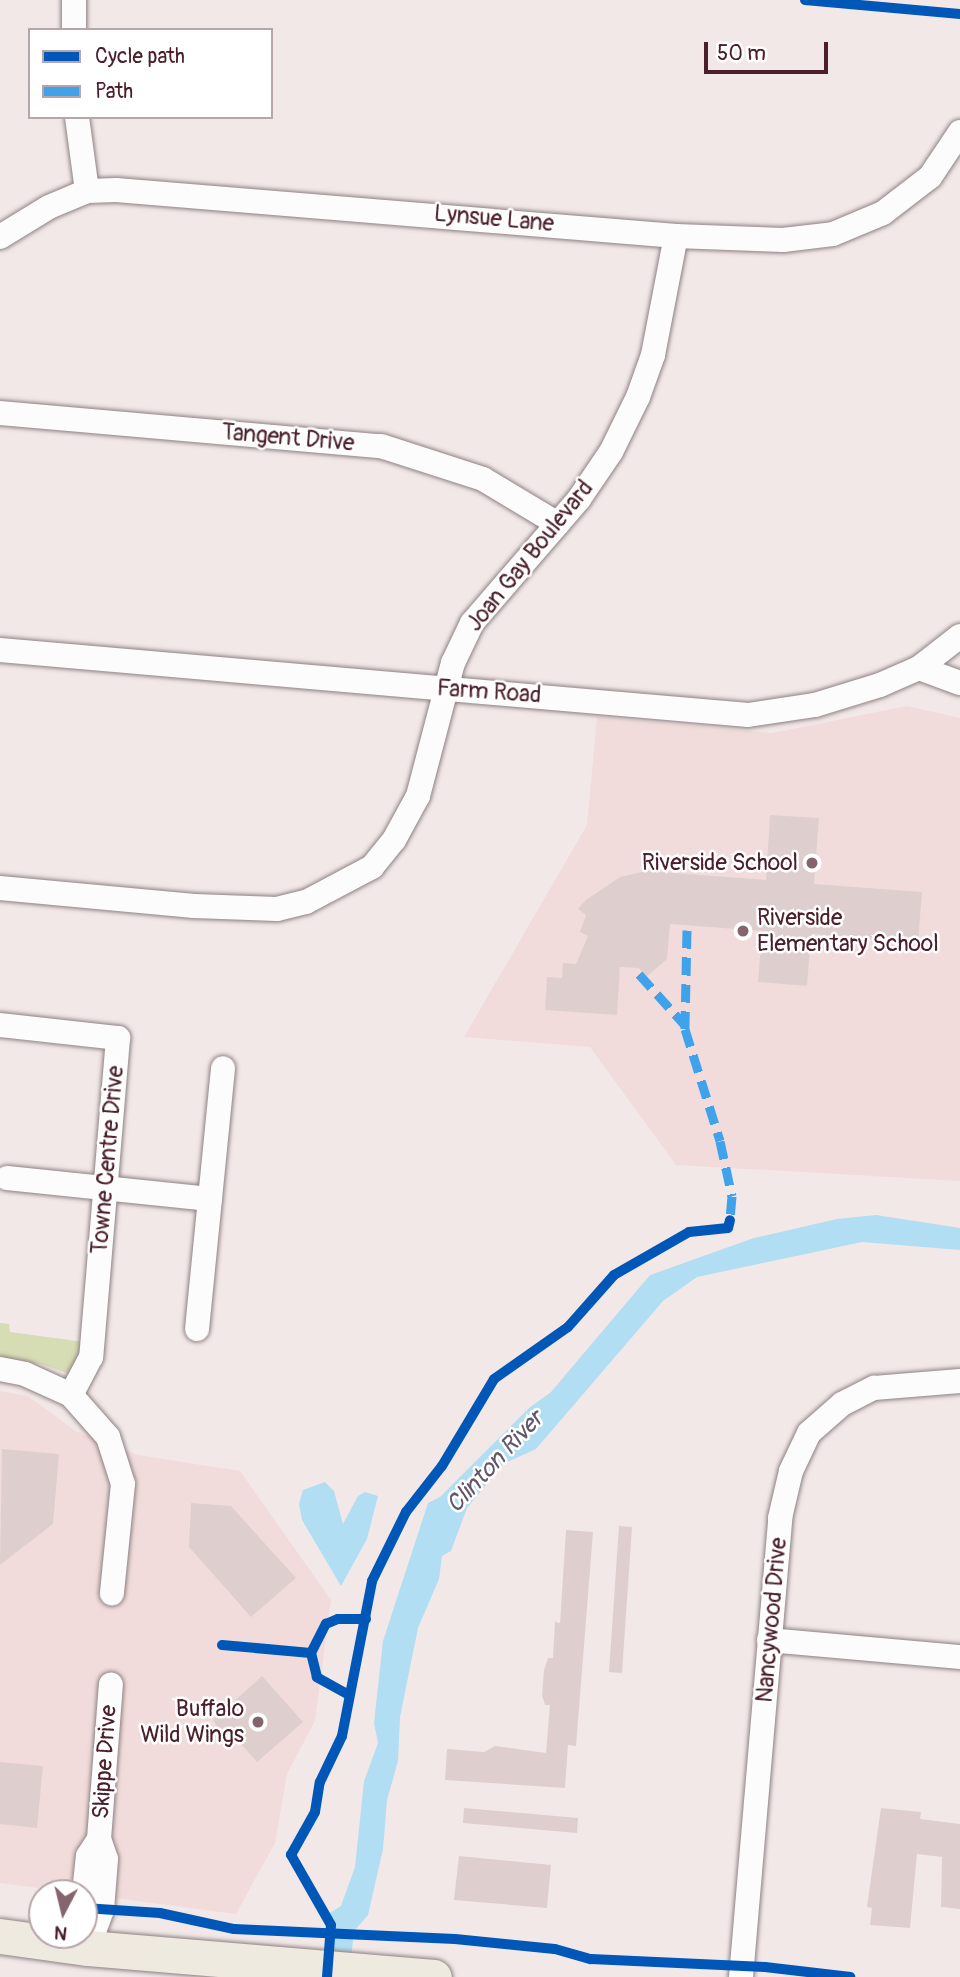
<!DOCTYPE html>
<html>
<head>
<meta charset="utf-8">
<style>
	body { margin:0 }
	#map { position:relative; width:960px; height:1977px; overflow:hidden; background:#f2e8e8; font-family:Pangolin,sans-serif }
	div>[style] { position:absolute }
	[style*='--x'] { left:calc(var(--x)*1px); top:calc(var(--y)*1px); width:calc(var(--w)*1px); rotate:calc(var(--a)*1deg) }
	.built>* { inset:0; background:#f1dcdb }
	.green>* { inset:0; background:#d6dcb3 }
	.water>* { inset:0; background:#b1def2 }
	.building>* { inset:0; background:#decfce }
	.roads { filter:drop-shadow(0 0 2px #8e8183) drop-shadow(0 0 2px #8e8183) }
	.minor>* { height:24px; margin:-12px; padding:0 12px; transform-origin:12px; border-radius:12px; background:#fdfcfc }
	.highway>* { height:35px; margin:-17.5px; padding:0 17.5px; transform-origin:17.5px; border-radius:17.5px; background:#eeeadf }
	.quiet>* { height:9px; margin-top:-4.5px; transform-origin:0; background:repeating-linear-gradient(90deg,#40a2eb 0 18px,transparent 0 27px) }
	.cycleway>* { height:10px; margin:-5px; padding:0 5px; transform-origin:5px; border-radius:5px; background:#0057b8 }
	.dots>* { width:19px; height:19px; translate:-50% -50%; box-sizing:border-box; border:4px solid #fff; border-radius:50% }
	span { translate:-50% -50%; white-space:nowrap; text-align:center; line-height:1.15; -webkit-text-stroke:5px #fff; paint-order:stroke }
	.street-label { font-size:23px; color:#4a1f2b }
	.poi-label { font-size:23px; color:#4a1f2b }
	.right { translate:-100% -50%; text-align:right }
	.left { translate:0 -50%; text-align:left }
	.water-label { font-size:24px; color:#605768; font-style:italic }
	.legend { position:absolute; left:28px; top:28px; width:245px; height:91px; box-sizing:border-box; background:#fff; border:2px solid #b7a5aa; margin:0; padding:9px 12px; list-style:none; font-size:21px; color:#4a1f2b }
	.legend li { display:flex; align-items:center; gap:14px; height:35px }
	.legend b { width:35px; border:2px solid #b7a5aa }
	.north { position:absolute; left:28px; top:1879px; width:70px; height:70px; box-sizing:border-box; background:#fff; border:2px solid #b7a5aa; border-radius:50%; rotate:187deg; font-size:19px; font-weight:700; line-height:28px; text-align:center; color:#4a1f2b }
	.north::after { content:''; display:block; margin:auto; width:24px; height:32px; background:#85656d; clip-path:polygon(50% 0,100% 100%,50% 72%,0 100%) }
	.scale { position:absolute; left:704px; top:42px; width:124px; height:32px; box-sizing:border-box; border:4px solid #4a1f2b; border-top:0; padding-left:9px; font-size:21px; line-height:24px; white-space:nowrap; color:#4a1f2b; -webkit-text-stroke:5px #fff; paint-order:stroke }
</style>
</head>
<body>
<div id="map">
	<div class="built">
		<div style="clip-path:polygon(907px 706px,960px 718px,960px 1181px,676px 1165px,590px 1047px,464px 1037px,587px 825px,597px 717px,772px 733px)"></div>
		<div style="clip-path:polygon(0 1391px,28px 1396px,77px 1432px,138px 1455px,240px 1471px,331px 1600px,315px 1721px,287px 1774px,275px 1843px,236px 1914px,0 1883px)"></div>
	</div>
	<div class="green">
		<div style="clip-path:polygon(0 1323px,9px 1324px,10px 1332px,84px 1342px,82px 1356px,69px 1374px,41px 1364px,0 1359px)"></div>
	</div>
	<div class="water">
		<div style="clip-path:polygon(876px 1215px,960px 1228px,960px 1250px,862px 1242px,697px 1277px,663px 1301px,536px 1449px,503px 1464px,467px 1508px,451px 1551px,442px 1556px,439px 1579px,418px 1628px,400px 1717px,398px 1761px,387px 1800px,383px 1849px,368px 1915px,354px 1931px,349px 1977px,326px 1977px,334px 1933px,325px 1916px,341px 1906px,355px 1867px,364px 1781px,378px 1743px,374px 1723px,383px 1641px,428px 1503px,440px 1497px,529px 1408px,551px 1392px,650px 1275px,754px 1238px,837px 1219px)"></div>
		<div style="clip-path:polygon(325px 1482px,334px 1491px,343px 1524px,358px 1496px,365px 1492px,378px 1496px,367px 1539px,341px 1586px,302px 1520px,299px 1504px,303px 1490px)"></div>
	</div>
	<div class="building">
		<div style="clip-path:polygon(770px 815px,819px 818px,814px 884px,922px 892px,918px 942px,811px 934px,807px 986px,758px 982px,762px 931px,670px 924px,667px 959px,646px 977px,639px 968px,620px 967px,617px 1015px,545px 1010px,547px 977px,562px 978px,563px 963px,576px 964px,588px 936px,580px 932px,586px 915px,578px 909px,586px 900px,620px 877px,646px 871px,766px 880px)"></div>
		<div style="clip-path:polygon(2px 1449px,59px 1454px,53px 1524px,0 1565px)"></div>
		<div style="clip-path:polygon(191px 1503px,231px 1506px,296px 1578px,251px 1617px,189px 1547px)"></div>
		<div style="clip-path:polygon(619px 1526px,632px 1527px,622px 1673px,609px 1672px)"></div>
		<div style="clip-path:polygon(566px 1530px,593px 1532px,576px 1746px,568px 1745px,565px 1788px,445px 1780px,447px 1749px,484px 1752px,495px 1746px,546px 1753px,550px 1705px,545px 1705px,542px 1695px,544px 1670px,548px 1658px,553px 1658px,555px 1622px,560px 1623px)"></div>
		<div style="clip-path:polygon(262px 1676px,303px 1722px,257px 1762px,239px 1742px,228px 1747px,213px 1720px)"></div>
		<div style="clip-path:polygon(0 1762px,43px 1766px,37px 1828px,0 1824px)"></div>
		<div style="clip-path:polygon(464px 1808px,578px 1818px,577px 1833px,463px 1823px)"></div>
		<div style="clip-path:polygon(881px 1808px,921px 1812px,920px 1819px,960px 1824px,960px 1909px,941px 1907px,942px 1857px,917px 1854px,910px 1928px,870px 1925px,872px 1908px,867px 1907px)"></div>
		<div style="clip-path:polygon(459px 1856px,551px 1865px,547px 1908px,454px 1900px)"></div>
	</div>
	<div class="roads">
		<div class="minor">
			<div style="--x:74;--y:30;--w:30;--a:-90"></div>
			<div style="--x:77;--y:117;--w:75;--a:82.3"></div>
			<div style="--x:0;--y:237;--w:57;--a:-31.5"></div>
			<div style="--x:49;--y:207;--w:41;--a:-22.8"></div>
			<div style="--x:87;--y:191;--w:29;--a:-2"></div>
			<div style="--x:116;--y:190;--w:562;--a:4.7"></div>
			<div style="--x:676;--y:236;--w:107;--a:2.1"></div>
			<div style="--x:783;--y:240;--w:50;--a:-6.8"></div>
			<div style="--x:833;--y:234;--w:54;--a:-22.8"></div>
			<div style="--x:883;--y:213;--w:59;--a:-37.5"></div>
			<div style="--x:930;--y:177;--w:54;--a:-56.3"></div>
			<div style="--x:0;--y:413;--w:382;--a:5"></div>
			<div style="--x:381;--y:446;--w:107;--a:17.9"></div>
			<div style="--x:483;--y:479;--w:87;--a:31"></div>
			<div style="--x:0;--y:650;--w:751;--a:4.97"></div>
			<div style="--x:748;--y:715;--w:68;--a:-8.5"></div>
			<div style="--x:815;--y:705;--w:68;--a:-17.1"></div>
			<div style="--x:880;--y:685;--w:43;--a:-23.6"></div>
			<div style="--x:919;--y:668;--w:52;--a:-38"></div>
			<div style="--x:919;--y:668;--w:44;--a:20.1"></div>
			<div style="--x:0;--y:888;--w:195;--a:5.3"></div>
			<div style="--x:194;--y:906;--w:83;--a:2.1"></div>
			<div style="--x:277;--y:909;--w:30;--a:-14"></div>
			<div style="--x:306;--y:902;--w:75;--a:-27.9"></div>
			<div style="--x:372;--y:867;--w:35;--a:-51"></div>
			<div style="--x:394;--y:840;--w:50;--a:-61.4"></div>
			<div style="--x:418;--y:796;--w:138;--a:-75.3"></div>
			<div style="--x:453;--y:663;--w:44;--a:-64.6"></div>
			<div style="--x:472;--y:623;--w:164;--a:-49.2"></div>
			<div style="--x:579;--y:499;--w:57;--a:-55.8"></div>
			<div style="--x:611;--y:452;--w:61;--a:-63.9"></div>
			<div style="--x:638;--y:397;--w:45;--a:-70.3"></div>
			<div style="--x:653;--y:355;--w:121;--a:-79.1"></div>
			<div style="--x:0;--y:1025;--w:119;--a:6.3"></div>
			<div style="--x:118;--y:1038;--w:320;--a:94.8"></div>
			<div style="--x:91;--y:1357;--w:43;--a:117.8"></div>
			<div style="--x:7;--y:1178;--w:204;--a:5.9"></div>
			<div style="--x:197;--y:1329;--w:262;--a:-84.3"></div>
			<div style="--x:0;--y:1369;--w:25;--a:11"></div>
			<div style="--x:25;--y:1374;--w:51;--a:24.5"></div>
			<div style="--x:71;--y:1395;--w:56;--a:48.6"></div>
			<div style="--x:108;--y:1437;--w:49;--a:72.3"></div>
			<div style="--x:123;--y:1484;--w:110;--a:95.8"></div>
			<div style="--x:769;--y:1640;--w:192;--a:5.1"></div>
			<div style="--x:84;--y:1893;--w:37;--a:-84"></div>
			<div style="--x:88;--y:1856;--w:20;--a:-57"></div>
			<div style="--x:88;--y:1948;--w:40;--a:-69.8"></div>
			<div style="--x:102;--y:1910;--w:51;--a:-85.5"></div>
			<div style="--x:106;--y:1859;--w:21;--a:-109"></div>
			<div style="--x:99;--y:1839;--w:155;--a:-85.6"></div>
			<div style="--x:741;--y:1977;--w:461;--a:-85.1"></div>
			<div style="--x:780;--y:1518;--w:48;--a:-76.8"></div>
			<div style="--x:791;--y:1471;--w:42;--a:-64.7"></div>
			<div style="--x:809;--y:1433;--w:44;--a:-41.3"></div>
			<div style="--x:842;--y:1404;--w:36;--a:-27"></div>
			<div style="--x:874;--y:1388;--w:86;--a:-4.7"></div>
		</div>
		<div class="highway">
			<div style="--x:0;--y:1936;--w:89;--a:7.8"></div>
			<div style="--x:88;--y:1948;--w:347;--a:4.8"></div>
		</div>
	</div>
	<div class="quiet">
		<div style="--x:687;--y:930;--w:99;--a:91.2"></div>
		<div style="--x:685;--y:1029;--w:117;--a:72.6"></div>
		<div style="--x:720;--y:1141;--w:56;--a:77.7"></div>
		<div style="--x:732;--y:1196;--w:24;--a:95"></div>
		<div style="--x:639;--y:974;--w:69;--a:48"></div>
	</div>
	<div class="cycleway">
		<div style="--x:805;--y:0;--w:156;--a:5.2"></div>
		<div style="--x:222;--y:1645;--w:89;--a:5.1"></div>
		<div style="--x:349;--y:1695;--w:37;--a:-151"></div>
		<div style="--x:317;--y:1677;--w:25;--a:-104"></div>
		<div style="--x:311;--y:1653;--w:33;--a:-63"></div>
		<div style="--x:326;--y:1624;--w:13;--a:-23"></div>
		<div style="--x:338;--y:1619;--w:28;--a:0"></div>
		<div style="--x:84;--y:1908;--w:76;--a:3.8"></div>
		<div style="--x:160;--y:1913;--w:76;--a:12.2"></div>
		<div style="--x:234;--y:1929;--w:221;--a:2.6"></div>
		<div style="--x:455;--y:1939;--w:100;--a:5.7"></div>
		<div style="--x:555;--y:1949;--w:37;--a:16"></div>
		<div style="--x:591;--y:1959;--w:174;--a:2.6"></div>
		<div style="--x:765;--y:1967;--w:86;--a:6.7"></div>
		<div style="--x:327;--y:1977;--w:52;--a:-85.6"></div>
		<div style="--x:331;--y:1925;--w:81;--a:-119.7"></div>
		<div style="--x:291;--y:1855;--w:49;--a:-60.8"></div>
		<div style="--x:315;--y:1812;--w:30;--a:-81"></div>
		<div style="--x:320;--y:1782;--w:51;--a:-64.4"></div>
		<div style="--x:342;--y:1736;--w:158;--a:-79"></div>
		<div style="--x:372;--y:1581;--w:77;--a:-63.8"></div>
		<div style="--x:406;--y:1512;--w:58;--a:-52"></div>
		<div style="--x:442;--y:1466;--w:101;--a:-59.1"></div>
		<div style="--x:494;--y:1379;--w:90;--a:-35.1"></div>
		<div style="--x:568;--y:1327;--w:69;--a:-48.5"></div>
		<div style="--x:614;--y:1275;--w:86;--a:-29.8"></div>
		<div style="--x:689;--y:1232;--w:39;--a:-6"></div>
		<div style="--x:728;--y:1228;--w:8;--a:-76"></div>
	</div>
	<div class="dots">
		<div style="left:812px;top:863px;background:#85656d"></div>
		<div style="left:743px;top:931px;background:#85656d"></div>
		<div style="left:258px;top:1722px;background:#85656d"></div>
	</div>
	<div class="street-label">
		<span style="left:494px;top:219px;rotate:5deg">Lynsue Lane</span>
		<span style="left:288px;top:438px;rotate:5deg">Tangent Drive</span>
		<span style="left:530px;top:556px;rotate:-51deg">Joan Gay Boulevard</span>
		<span style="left:489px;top:692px;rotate:4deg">Farm Road</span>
		<span style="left:108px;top:1160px;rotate:-85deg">Towne Centre Drive</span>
		<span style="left:772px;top:1620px;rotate:-85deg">Nancywood Drive</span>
		<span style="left:105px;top:1762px;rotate:-86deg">Skippe Drive</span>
	</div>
	<div class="poi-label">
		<span class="right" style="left:798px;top:863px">Riverside School</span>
		<span class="left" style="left:757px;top:931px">Riverside<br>Elementary School</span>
		<span class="right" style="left:244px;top:1722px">Buffalo<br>Wild Wings</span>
	</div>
	<div class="water-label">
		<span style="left:495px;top:1462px;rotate:-47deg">Clinton River</span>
	</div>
	<ul class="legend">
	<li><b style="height:9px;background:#0057b8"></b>Cycle path</li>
	<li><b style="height:9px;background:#40a2eb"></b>Path</li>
	</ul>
	<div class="north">N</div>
	<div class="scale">50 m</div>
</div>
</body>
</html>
